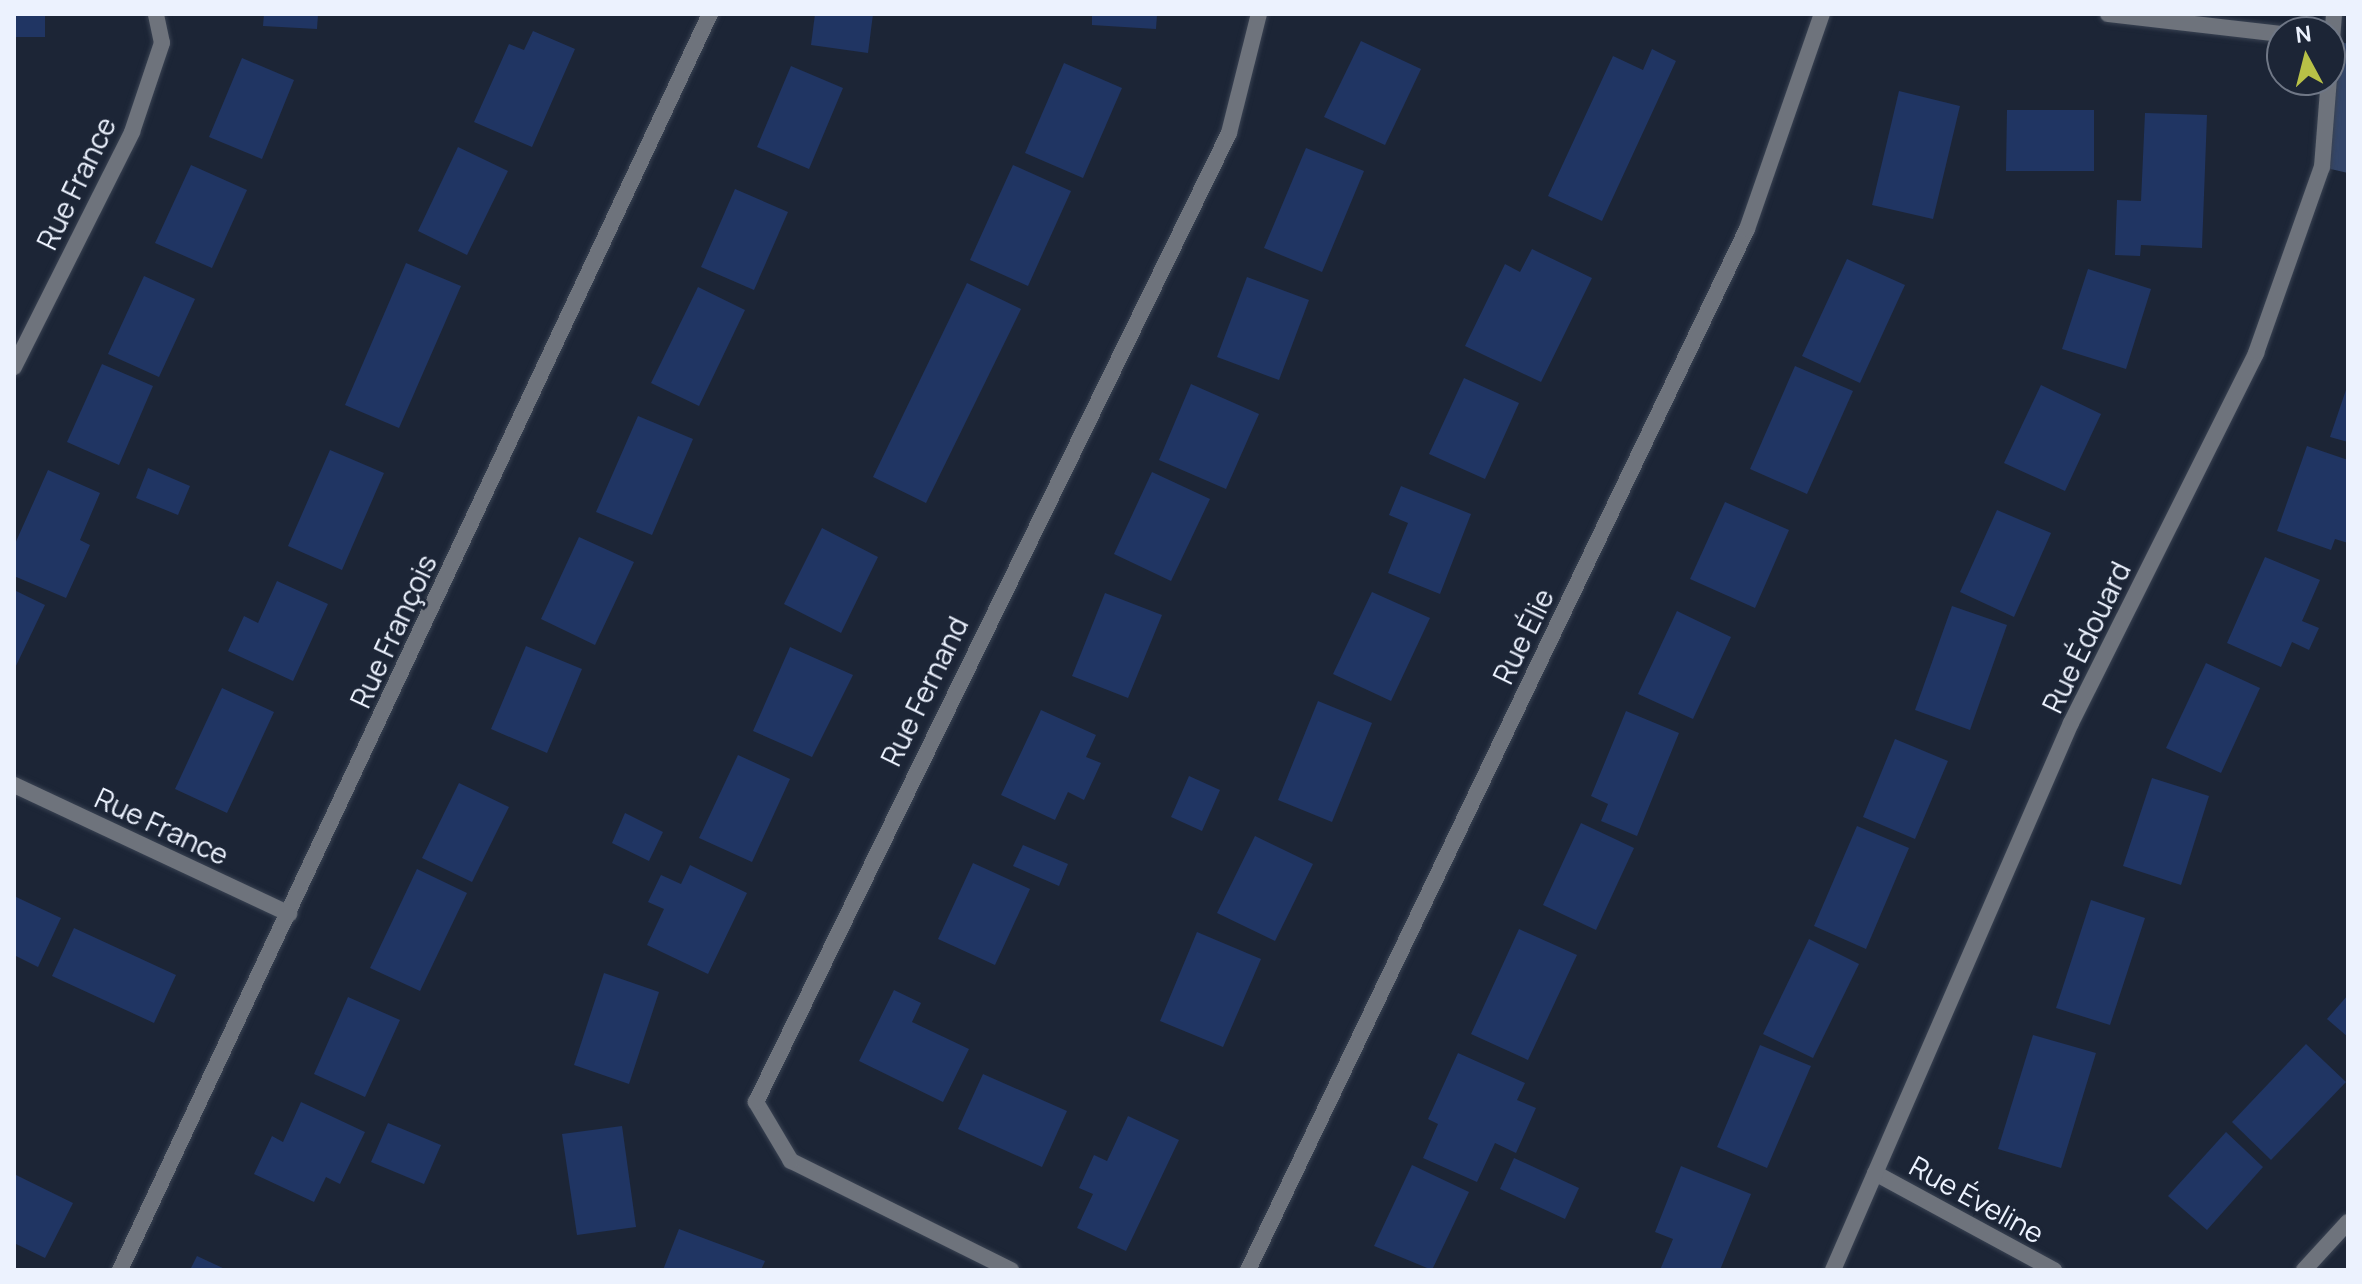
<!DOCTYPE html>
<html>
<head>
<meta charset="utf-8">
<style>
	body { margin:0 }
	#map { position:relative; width:2362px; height:1284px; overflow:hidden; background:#1c2536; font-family:Manrope,sans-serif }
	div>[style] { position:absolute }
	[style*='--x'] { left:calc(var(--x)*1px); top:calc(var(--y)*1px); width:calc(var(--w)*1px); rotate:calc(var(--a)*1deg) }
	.green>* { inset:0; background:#344669 }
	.building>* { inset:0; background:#203563 }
	.roads { filter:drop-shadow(0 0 2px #394252) drop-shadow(0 0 2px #394252) }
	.street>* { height:16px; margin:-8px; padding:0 8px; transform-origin:8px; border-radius:8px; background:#6e737c }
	span { translate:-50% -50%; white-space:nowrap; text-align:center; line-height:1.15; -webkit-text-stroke:6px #1c2536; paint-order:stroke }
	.street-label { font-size:28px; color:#ecf2fe }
	.frame { position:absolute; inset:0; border:16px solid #ecf2fe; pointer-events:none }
	.north { position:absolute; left:2266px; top:16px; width:80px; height:80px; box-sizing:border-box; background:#1c2536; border:2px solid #6f7786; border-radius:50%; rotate:353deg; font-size:22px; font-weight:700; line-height:32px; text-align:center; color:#ecf2fe }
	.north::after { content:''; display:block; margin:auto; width:28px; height:36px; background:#b8c147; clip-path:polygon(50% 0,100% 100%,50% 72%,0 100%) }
</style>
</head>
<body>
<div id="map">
	<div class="green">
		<div style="clip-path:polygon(2335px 40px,2348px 44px,2348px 173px,2322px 167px)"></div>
	</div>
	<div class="building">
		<div style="clip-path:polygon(14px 14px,45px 14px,45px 37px,14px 37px)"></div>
		<div style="clip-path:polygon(264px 14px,318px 14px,317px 29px,263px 26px)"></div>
		<div style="clip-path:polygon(815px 14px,873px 14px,868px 53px,811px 45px)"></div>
		<div style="clip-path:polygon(1092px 14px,1157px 14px,1156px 29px,1092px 25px)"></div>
		<div style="clip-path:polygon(533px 31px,575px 49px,532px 147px,474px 122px,509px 44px,524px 50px)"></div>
		<div style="clip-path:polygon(1361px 41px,1421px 69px,1385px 145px,1324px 117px)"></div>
		<div style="clip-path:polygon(1652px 49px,1676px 61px,1602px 221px,1548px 196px,1613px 56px,1643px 70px)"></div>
		<div style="clip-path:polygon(242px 58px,294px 80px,262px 159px,209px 137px)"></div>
		<div style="clip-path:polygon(1064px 63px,1122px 88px,1083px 178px,1025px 153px)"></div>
		<div style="clip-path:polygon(791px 66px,843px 88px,809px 169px,757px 147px)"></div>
		<div style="clip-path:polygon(1899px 91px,1960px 106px,1933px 219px,1872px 205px)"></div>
		<div style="clip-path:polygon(2007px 110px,2094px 110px,2094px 171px,2006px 171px)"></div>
		<div style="clip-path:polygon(2145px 113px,2207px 115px,2202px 248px,2141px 245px,2140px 256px,2115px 255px,2117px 200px,2141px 201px)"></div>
		<div style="clip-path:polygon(458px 147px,508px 171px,467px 255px,418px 231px)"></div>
		<div style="clip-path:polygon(1306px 148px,1364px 171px,1322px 272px,1264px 248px)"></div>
		<div style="clip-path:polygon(191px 165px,247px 190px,212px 268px,155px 243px)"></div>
		<div style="clip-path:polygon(1013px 165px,1071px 191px,1028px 286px,970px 260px)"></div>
		<div style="clip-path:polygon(735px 189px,788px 212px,754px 290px,701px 267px)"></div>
		<div style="clip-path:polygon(1532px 249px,1592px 278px,1541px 382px,1465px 346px,1505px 264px,1520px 272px)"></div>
		<div style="clip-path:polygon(1847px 259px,1905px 285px,1860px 383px,1802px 356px)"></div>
		<div style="clip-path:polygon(406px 263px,461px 286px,399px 428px,345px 405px)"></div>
		<div style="clip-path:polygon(2088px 269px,2151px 289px,2126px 369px,2062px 349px)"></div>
		<div style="clip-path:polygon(144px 276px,195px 299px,159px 377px,108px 354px)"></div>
		<div style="clip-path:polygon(1247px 277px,1309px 300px,1279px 380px,1217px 357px)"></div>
		<div style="clip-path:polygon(967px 283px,1021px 309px,926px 503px,873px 477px)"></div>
		<div style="clip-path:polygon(698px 287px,745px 310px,699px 406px,651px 383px)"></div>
		<div style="clip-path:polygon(102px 364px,153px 386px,119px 465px,67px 442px)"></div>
		<div style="clip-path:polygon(1795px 366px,1853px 391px,1807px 494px,1750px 469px)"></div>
		<div style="clip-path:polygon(1464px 378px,1519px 403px,1485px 479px,1429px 454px)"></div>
		<div style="clip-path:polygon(1191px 384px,1259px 414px,1226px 489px,1159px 460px)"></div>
		<div style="clip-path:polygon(2348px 384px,2348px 442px,2330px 437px)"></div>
		<div style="clip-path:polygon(2041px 385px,2101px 414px,2065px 491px,2004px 463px)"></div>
		<div style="clip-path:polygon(638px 416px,693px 439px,652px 535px,596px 512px)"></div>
		<div style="clip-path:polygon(2307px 446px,2348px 460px,2348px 543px,2335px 539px,2331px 550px,2277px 531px)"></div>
		<div style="clip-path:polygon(330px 450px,384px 473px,342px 570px,288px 546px)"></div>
		<div style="clip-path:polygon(148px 468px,190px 486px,178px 515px,136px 498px)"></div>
		<div style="clip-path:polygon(48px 470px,100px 493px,80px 540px,90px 545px,66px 598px,14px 576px,14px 546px)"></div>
		<div style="clip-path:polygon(1152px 472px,1210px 499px,1171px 581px,1114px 554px)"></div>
		<div style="clip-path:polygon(1401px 486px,1471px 514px,1440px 594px,1388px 573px,1408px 523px,1389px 515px)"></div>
		<div style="clip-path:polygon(1725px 502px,1789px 530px,1755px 608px,1690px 579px)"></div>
		<div style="clip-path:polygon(1997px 510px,2051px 533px,2014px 617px,1960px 592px)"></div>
		<div style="clip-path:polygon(822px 528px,878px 557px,841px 633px,784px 604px)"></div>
		<div style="clip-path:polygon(579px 537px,634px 562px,595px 645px,541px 619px)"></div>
		<div style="clip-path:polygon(2265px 557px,2320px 580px,2302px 621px,2319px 628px,2309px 650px,2292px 642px,2281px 667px,2227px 643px)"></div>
		<div style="clip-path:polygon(277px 581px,328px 604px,293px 681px,228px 651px,244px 616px,258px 623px)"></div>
		<div style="clip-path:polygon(14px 590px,45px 605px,14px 670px)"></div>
		<div style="clip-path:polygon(1372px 592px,1430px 618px,1391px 701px,1333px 674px)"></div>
		<div style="clip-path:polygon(1105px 593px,1162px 615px,1128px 698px,1072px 676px)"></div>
		<div style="clip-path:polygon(1952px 606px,2007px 625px,1970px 730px,1915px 710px)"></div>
		<div style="clip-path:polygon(1677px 611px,1731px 637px,1693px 719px,1638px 694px)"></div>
		<div style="clip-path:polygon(526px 646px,582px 669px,547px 753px,491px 729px)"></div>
		<div style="clip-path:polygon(790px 647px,853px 675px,812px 757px,753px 731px)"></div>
		<div style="clip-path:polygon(2206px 663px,2260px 688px,2221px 773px,2166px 748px)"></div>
		<div style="clip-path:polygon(222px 688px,274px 712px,227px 813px,175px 789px)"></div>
		<div style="clip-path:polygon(1318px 701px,1372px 723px,1332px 822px,1278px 800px)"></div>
		<div style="clip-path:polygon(1041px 710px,1096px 735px,1086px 757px,1101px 763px,1084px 800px,1068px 792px,1055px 820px,1001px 795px)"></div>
		<div style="clip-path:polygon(1626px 711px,1679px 733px,1637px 836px,1601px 821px,1608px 804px,1591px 796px)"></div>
		<div style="clip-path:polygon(1895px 739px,1948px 761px,1915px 839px,1863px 817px)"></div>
		<div style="clip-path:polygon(738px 755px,790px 779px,752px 862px,699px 838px)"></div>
		<div style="clip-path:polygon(1189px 776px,1220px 790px,1202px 831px,1171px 817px)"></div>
		<div style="clip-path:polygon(2152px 778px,2209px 796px,2181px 885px,2123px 866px)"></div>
		<div style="clip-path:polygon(459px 783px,509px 807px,472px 882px,422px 858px)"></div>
		<div style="clip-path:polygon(625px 813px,663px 832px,649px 861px,612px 843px)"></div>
		<div style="clip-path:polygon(1581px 823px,1634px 848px,1596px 930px,1543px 905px)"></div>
		<div style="clip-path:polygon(1857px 826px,1909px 848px,1866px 949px,1814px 926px)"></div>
		<div style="clip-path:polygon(1255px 836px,1313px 864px,1275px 941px,1217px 913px)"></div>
		<div style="clip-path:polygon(1023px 845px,1068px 864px,1059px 886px,1013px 866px)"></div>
		<div style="clip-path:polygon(973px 863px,1030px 889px,995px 965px,938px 939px)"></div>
		<div style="clip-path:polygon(690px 865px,747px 893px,708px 974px,647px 945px,664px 909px,648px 902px,661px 875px,681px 884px)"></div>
		<div style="clip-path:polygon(417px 869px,467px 893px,420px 991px,370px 968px)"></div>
		<div style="clip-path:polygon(14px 896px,61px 918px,38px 967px,14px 955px)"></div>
		<div style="clip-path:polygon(2091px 900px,2145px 918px,2110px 1025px,2056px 1008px)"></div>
		<div style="clip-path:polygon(74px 928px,176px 975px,154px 1023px,52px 976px)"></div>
		<div style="clip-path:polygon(1519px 929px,1577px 955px,1528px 1060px,1471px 1034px)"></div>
		<div style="clip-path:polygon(1197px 932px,1261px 959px,1223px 1047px,1160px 1021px)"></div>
		<div style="clip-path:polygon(1809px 939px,1859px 964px,1813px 1058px,1763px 1034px)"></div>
		<div style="clip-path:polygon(604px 973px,659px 992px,629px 1084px,574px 1065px)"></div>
		<div style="clip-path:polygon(894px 990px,921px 1003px,912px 1022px,969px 1049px,943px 1102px,859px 1061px)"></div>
		<div style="clip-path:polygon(2348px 995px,2348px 1037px,2327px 1019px)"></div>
		<div style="clip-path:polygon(348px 997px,400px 1020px,365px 1097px,314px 1074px)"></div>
		<div style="clip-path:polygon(2033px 1035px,2096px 1053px,2061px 1168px,1998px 1149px)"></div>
		<div style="clip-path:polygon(2306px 1044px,2346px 1082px,2271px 1160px,2232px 1122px)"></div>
		<div style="clip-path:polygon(1760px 1045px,1811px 1066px,1767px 1168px,1717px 1147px)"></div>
		<div style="clip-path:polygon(1458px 1053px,1525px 1083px,1517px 1100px,1536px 1108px,1516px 1153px,1495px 1143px,1477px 1182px,1423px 1158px,1438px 1124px,1428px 1119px)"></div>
		<div style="clip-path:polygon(983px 1074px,1067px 1111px,1042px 1167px,958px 1129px)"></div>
		<div style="clip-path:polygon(301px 1102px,365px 1132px,340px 1184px,326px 1177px,314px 1202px,254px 1174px,272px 1136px,283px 1142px)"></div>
		<div style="clip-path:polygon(1128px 1116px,1179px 1140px,1126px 1251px,1077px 1228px,1093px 1194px,1079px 1188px,1094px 1155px,1107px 1161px)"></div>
		<div style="clip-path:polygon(388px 1123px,441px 1145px,424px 1184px,371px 1162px)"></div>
		<div style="clip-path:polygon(622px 1126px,636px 1227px,577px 1235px,562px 1134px)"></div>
		<div style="clip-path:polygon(2226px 1132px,2263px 1167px,2207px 1230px,2168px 1196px)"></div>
		<div style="clip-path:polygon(1514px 1158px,1579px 1188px,1565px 1219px,1500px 1189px)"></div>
		<div style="clip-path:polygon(1412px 1165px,1469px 1192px,1432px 1270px,1374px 1246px)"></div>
		<div style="clip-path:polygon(1681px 1166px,1751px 1194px,1720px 1270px,1660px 1270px,1673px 1239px,1655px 1232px)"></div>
		<div style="clip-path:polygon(14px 1174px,73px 1203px,45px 1258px,14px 1243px)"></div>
		<div style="clip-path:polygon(679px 1229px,765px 1261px,761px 1270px,663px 1270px)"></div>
		<div style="clip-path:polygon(197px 1256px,227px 1270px,190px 1270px)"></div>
	</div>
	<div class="roads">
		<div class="street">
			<div style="--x:2108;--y:14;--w:175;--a:6.6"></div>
			<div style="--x:14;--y:367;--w:263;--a:-63.3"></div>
			<div style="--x:132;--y:132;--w:94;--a:-71.4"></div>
			<div style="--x:162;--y:43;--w:30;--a:-102"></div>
			<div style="--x:14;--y:785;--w:304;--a:25.1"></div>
			<div style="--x:1875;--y:1173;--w:204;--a:28.5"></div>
			<div style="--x:120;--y:1270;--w:1388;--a:-64.84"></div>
			<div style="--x:1011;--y:1270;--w:246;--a:-153.6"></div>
			<div style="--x:791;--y:1161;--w:69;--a:-120.7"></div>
			<div style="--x:756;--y:1102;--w:1078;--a:-63.98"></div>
			<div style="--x:1229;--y:133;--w:123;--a:-75.9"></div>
			<div style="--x:1248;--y:1270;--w:1154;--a:-64.39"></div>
			<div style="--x:1747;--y:229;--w:228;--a:-70.8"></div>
			<div style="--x:1833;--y:1270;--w:597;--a:-66.49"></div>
			<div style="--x:2071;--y:723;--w:414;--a:-63.4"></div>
			<div style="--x:2256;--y:353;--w:197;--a:-70.5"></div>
			<div style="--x:2322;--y:167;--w:153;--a:-85.5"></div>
			<div style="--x:2304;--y:1270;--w:65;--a:-47.5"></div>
		</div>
	</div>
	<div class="street-label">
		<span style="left:76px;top:183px;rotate:-64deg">Rue France</span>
		<span style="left:393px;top:631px;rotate:-65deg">Rue François</span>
		<span style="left:1523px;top:636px;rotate:-64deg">Rue Élie</span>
		<span style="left:2086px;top:637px;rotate:-64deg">Rue Édouard</span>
		<span style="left:924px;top:691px;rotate:-64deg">Rue Fernand</span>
		<span style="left:162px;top:826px;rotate:25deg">Rue France</span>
		<span style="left:1977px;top:1199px;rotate:29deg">Rue Éveline</span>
	</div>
	<div class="frame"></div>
	<div class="north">N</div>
</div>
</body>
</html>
